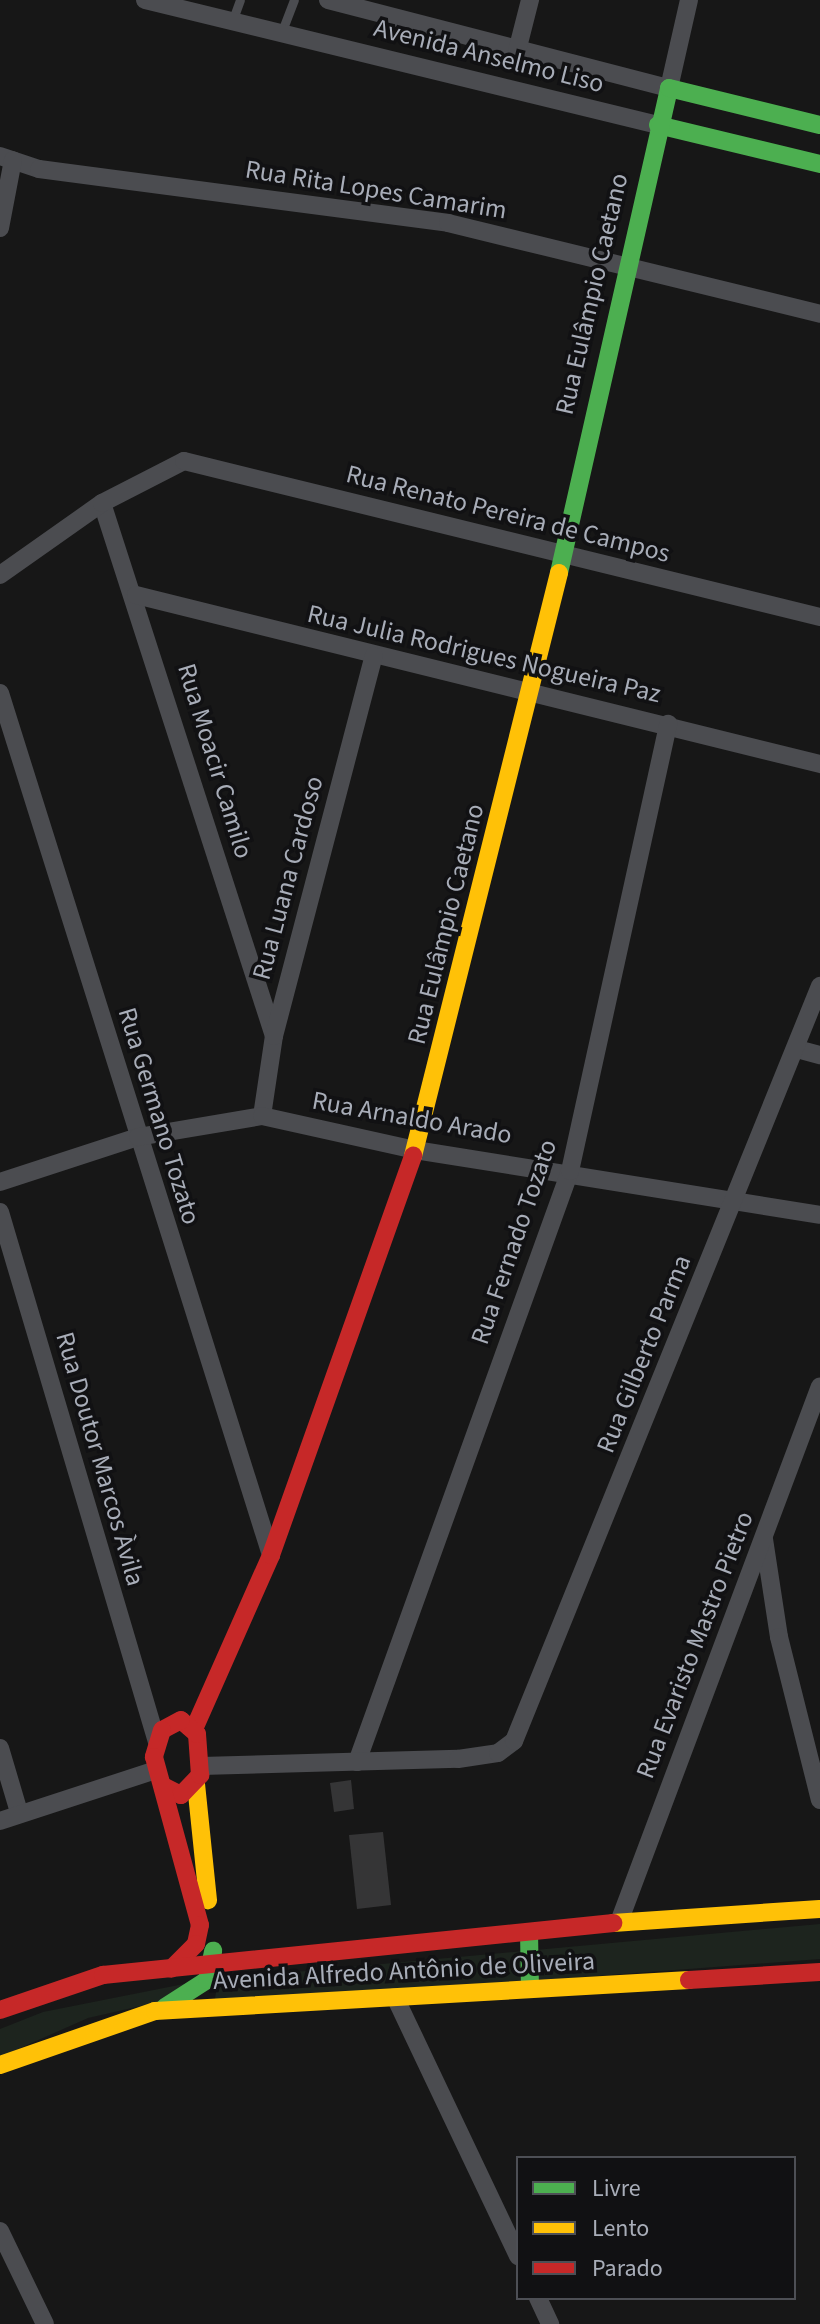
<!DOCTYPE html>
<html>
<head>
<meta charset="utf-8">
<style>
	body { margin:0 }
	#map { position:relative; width:820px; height:2324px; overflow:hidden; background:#171717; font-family:"Source Sans 3",sans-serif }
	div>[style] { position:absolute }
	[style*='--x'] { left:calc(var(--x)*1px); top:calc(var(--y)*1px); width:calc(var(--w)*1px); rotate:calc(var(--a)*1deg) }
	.green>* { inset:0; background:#1d241e }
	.building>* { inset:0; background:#353536 }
	.lane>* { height:9px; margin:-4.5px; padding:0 4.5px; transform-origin:4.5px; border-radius:4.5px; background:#4b4c50 }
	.street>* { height:18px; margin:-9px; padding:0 9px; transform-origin:9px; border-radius:9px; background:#4b4c50 }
	.fast>* { height:18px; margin:-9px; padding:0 9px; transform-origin:9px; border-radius:9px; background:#4caf50 }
	.slow>* { height:18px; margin:-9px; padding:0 9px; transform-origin:9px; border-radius:9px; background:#ffc107 }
	.jam>* { height:18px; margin:-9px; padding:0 9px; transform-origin:9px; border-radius:9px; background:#c62828 }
	span { translate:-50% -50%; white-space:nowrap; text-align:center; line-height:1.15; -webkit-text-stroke:7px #111113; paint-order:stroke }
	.street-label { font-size:26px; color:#a8adb8 }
	.legend { position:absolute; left:516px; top:2156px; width:280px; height:144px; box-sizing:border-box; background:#111113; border:2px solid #4d4f55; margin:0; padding:10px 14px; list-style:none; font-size:24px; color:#a8adb8 }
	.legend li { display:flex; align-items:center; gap:16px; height:40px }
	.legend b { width:40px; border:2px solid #4d4f55 }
</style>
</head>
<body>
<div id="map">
	<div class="green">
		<div style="clip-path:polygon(820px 1924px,820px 1959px,214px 2005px,218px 1979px)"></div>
		<div style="clip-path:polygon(199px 1981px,176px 1998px,88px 2018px,0 2057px,0 2029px,43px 2012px)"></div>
	</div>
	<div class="building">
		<div style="clip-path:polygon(351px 1780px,354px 1809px,334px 1812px,330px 1783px)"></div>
		<div style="clip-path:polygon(383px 1832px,391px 1905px,357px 1909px,349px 1835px)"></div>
	</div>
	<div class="lane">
		<div style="--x:233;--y:19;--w:20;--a:-70"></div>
		<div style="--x:282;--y:31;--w:33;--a:-69"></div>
	</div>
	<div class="street">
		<div style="--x:145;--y:0;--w:528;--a:13.69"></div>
		<div style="--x:328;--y:0;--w:352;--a:14.5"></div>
		<div style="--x:669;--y:88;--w:90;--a:-77.2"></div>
		<div style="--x:517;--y:51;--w:53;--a:-75.7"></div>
		<div style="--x:0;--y:156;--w:41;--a:18.4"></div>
		<div style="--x:39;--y:169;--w:413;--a:7.5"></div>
		<div style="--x:448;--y:223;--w:383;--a:13.7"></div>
		<div style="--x:0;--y:228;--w:69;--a:-79.2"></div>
		<div style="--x:102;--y:503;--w:560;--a:72.12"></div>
		<div style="--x:0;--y:575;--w:125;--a:-35.2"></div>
		<div style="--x:102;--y:503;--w:92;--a:-27.1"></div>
		<div style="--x:184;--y:461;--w:655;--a:13.78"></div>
		<div style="--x:136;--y:595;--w:705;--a:13.88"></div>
		<div style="--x:0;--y:693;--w:904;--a:72.55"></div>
		<div style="--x:797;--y:1049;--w:24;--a:15"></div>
		<div style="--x:262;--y:1116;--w:81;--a:-81.5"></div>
		<div style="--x:274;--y:1036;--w:393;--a:-75.3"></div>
		<div style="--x:0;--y:1182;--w:145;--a:-18.1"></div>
		<div style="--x:138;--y:1137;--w:126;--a:-9.6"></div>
		<div style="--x:262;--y:1116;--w:157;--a:12.5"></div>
		<div style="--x:415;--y:1150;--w:410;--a:9.1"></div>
		<div style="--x:0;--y:1212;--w:553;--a:73.5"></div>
		<div style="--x:764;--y:1539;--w:99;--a:81.3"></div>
		<div style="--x:779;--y:1637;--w:168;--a:75.9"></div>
		<div style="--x:0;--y:1748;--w:67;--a:73.5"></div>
		<div style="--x:357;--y:1762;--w:628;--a:-70.18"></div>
		<div style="--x:570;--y:1171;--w:458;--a:-77.6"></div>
		<div style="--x:201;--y:1766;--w:257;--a:-1.6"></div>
		<div style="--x:458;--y:1759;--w:40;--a:-8.5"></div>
		<div style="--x:498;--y:1753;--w:20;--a:-37"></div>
		<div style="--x:514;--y:1741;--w:815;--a:-67.94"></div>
		<div style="--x:0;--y:1821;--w:164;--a:-18.1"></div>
		<div style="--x:619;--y:1922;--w:572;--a:-69.44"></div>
		<div style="--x:395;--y:1997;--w:287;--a:64.6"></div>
		<div style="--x:0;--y:2231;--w:103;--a:64.2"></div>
		<div style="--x:538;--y:2298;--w:29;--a:65"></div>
	</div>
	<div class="fast">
		<div style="--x:658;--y:125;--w:167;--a:13.5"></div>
		<div style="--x:559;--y:573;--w:497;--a:-77.2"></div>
		<div style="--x:669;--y:88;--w:155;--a:13.8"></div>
		<div style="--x:529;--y:1932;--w:55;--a:89"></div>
		<div style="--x:165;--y:2007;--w:50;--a:-32.7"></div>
		<div style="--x:207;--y:1980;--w:30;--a:-78"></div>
	</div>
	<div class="slow">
		<div style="--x:413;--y:1156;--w:601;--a:-75.94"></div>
		<div style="--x:196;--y:1784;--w:117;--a:84.1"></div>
		<div style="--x:613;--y:1923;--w:207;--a:-3.9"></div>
		<div style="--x:0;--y:2065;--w:164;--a:-19.2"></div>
		<div style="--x:155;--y:2011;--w:535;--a:-3.32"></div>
	</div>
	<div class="jam">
		<div style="--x:194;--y:1729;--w:190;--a:-66.1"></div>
		<div style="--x:271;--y:1555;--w:424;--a:-70.4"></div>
		<div style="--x:163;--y:1786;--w:20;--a:27"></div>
		<div style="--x:181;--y:1795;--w:28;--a:-46"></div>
		<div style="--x:200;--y:1775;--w:41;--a:-94.2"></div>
		<div style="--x:197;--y:1734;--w:21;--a:-139"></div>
		<div style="--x:181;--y:1720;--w:21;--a:152"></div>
		<div style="--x:162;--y:1730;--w:28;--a:107"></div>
		<div style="--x:154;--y:1757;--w:174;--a:74.7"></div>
		<div style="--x:200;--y:1925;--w:19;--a:102"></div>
		<div style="--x:196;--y:1944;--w:35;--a:135"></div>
		<div style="--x:689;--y:1980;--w:131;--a:-3.5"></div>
		<div style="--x:0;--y:2010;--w:109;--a:-18.8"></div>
		<div style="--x:103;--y:1975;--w:513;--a:-5.82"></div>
	</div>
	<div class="street-label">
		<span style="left:489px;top:56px;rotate:14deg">Avenida Anselmo Liso</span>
		<span style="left:376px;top:190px;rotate:9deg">Rua Rita Lopes Camarim</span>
		<span style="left:592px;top:294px;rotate:-77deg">Rua Eulâmpio Caetano</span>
		<span style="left:508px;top:514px;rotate:14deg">Rua Renato Pereira de Campos</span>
		<span style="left:484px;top:654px;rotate:13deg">Rua Julia Rodrigues Nogueira Paz</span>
		<span style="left:215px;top:761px;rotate:73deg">Rua Moacir Camilo</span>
		<span style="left:288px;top:878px;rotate:-75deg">Rua Luana Cardoso</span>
		<span style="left:446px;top:924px;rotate:-76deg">Rua Eulâmpio Caetano</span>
		<span style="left:159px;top:1116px;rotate:73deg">Rua Germano Tozato</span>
		<span style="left:412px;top:1118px;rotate:10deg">Rua Arnaldo Arado</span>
		<span style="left:514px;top:1242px;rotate:-71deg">Rua Fernado Tozato</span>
		<span style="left:644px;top:1354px;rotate:-68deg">Rua Gilberto Parma</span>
		<span style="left:100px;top:1459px;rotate:74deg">Rua Doutor Marcos Àvila</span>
		<span style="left:695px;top:1645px;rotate:-69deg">Rua Evaristo Mastro Pietro</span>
		<span style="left:404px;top:1971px;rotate:-3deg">Avenida Alfredo Antônio de Oliveira</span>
	</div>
	<ul class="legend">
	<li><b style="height:10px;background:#4caf50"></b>Livre</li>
	<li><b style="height:10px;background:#ffc107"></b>Lento</li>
	<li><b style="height:10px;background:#c62828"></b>Parado</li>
	</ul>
</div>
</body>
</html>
